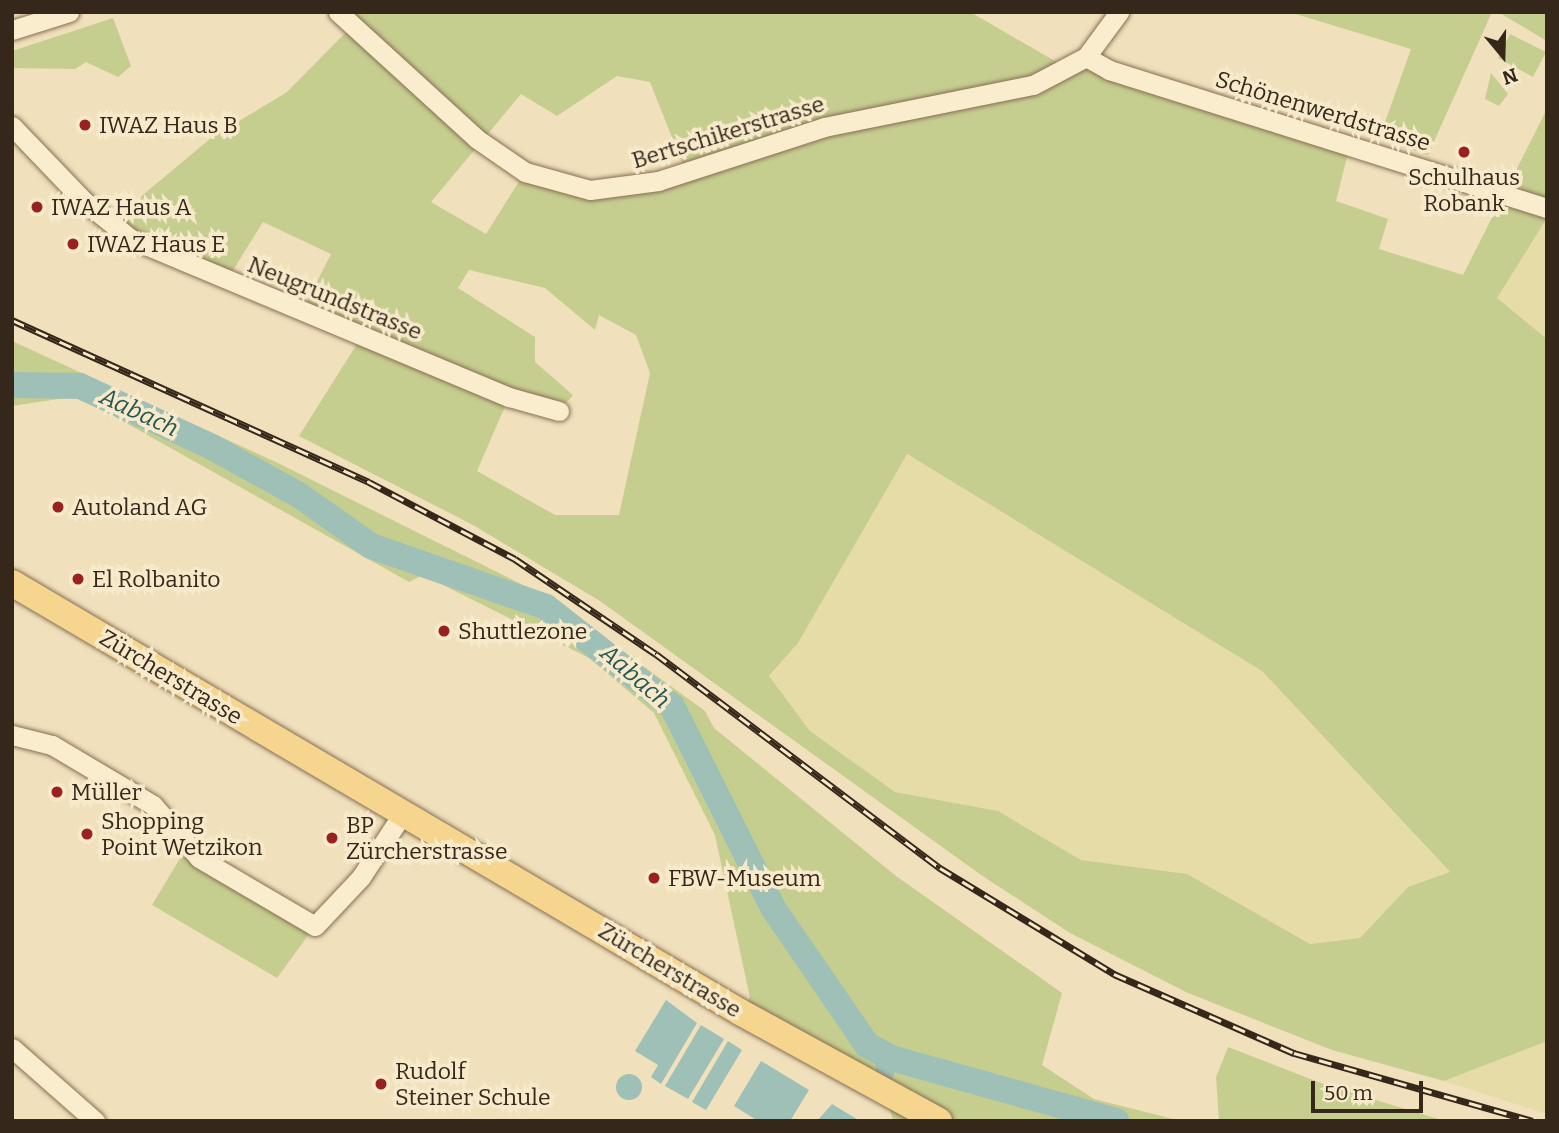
<!DOCTYPE html>
<html>
<head>
<meta charset="utf-8">
<style>
	body { margin:0 }
	#map { position:relative; width:1559px; height:1133px; overflow:hidden; background:#f0e0bb; font-family:Bitter,serif }
	div>[style] { position:absolute }
	[style*='--x'] { left:calc(var(--x)*1px); top:calc(var(--y)*1px); width:calc(var(--w)*1px); rotate:calc(var(--a)*1deg) }
	.farmland>* { inset:0; background:#e5dca8 }
	.green>* { inset:0; background:#c6ce8f }
	.water>* { inset:0; background:#9fc0b6 }
	.round { border-radius:50% }
	.canal>* { height:16px; margin:-8px; padding:0 8px; transform-origin:8px; border-radius:8px; background:#9fc0b6 }
	.river>* { height:26px; margin:-13px; padding:0 13px; transform-origin:13px; border-radius:13px; background:#9fc0b6 }
	.roads { filter:drop-shadow(0 0 2px #876f54) drop-shadow(0 0 2px #876f54) }
	.minor>* { height:19px; margin:-9.5px; padding:0 9.5px; transform-origin:9.5px; border-radius:9.5px; background:#faedce }
	.major>* { height:26px; margin:-13px; padding:0 13px; transform-origin:13px; border-radius:13px; background:#f6d68f }
	.rail>* { height:7px; margin-top:-3.5px; transform-origin:0; background:repeating-linear-gradient(90deg,#f7eacb 0 13px,#35271a 0 26px); box-sizing:border-box; border-block:2px solid #35271a }
	.dots>* { width:19px; height:19px; translate:-50% -50%; box-sizing:border-box; border:4px solid #f7eacb; border-radius:50% }
	span { translate:-50% -50%; white-space:nowrap; text-align:center; line-height:1.15; -webkit-text-stroke:7px #f7eacb; paint-order:stroke }
	.street-label { font-size:23px; color:#35271a }
	.poi-label { font-size:23px; color:#35271a }
	.left { translate:0 -50%; text-align:left }
	.water-label { font-size:24px; color:#285653; font-style:italic }
	.frame { position:absolute; inset:0; border:14px solid #35271a; pointer-events:none }
	.north { position:absolute; left:1468px; top:21px; width:70px; height:70px; -webkit-text-stroke:5px #f7eacb; paint-order:stroke; rotate:161deg; font-size:19px; font-weight:700; line-height:28px; text-align:center; color:#35271a }
	.north::after { content:''; display:block; margin:auto; width:24px; height:32px; background:#35271a; clip-path:polygon(50% 0,100% 100%,50% 72%,0 100%) }
	.scale { position:absolute; left:1311px; top:1081px; width:112px; height:32px; box-sizing:border-box; border:4px solid #35271a; border-top:0; padding-left:9px; font-size:21px; line-height:24px; white-space:nowrap; color:#35271a; -webkit-text-stroke:5px #f7eacb; paint-order:stroke }
</style>
</head>
<body>
<div id="map">
	<div class="farmland">
		<div style="clip-path:polygon(1547px 218px,1547px 339px,1496px 298px)"></div>
		<div style="clip-path:polygon(906px 454px,1262px 671px,1450px 873px,1408px 887px,1360px 938px,1310px 944px,1187px 874px,1081px 860px,998px 811px,895px 792px,810px 731px,769px 677px,798px 643px)"></div>
		<div style="clip-path:polygon(1547px 1041px,1547px 1114px,1444px 1081px)"></div>
	</div>
	<div class="green">
		<div style="clip-path:polygon(evenodd,338px 12px,970px 12px,1067px 68px,1086px 57px,1350px 145px,1336px 201px,1388px 219px,1379px 249px,1463px 275px,1547px 109px,1547px 218px,1497px 298px,1547px 339px,1547px 1041px,1444px 1081px,1332px 1050px,1188px 993px,1070px 933px,981px 875px,600px 601px,473px 525px,299px 436px,362px 336px,302px 311px,331px 254px,263px 222px,227px 280px,108px 224px,211px 138px,287px 92px,353px 25px,338px 12px,617px 76px,650px 82px,685px 170px,590px 190px,525px 172px,486px 234px,431px 202px,521px 94px,557px 116px,617px 76px,338px 12px,469px 270px,545px 288px,595px 330px,599px 315px,636px 335px,650px 373px,619px 515px,555px 515px,477px 471px,509px 397px,559px 411px,573px 395px,535px 362px,535px 337px,458px 288px,469px 270px,338px 12px,907px 454px,1262px 671px,1450px 872px,1408px 887px,1360px 938px,1310px 944px,1187px 874px,1081px 860px,998px 811px,895px 792px,810px 731px,769px 676px,798px 643px,907px 454px)"></div>
		<div style="clip-path:polygon(1289px 12px,1492px 12px,1428px 155px,1379px 139px,1411px 49px)"></div>
		<div style="clip-path:polygon(1498px 12px,1547px 12px,1547px 41px)"></div>
		<div style="clip-path:polygon(113px 18px,131px 66px,118px 77px,86px 62px,75px 69px,12px 68px,12px 51px)"></div>
		<div style="clip-path:polygon(1510px 34px,1546px 52px,1533px 77px,1498px 58px)"></div>
		<div style="clip-path:polygon(1491px 73px,1508px 94px,1499px 106px,1485px 99px)"></div>
		<div style="clip-path:polygon(12px 341px,280px 464px,551px 599px,705px 711px,714px 728px,896px 876px,1062px 993px,1042px 1065px,1094px 1099px,1181px 1121px,893px 1121px,886px 1095px,740px 1012px,750px 998px,715px 835px,654px 713px,589px 658px,423px 575px,409px 582px,78px 396px,12px 406px)"></div>
		<div style="clip-path:polygon(188px 845px,315px 926px,277px 978px,152px 905px)"></div>
		<div style="clip-path:polygon(1228px 1047px,1326px 1085px,1445px 1121px,1219px 1121px,1216px 1077px)"></div>
	</div>
	<div class="water">
		<div style="clip-path:polygon(666px 1000px,697px 1023px,661px 1084px,651px 1077px,658px 1065px,635px 1051px)"></div>
		<div style="clip-path:polygon(701px 1025px,724px 1039px,688px 1099px,665px 1086px)"></div>
		<div style="clip-path:polygon(728px 1041px,742px 1050px,706px 1110px,692px 1102px)"></div>
		<div style="clip-path:polygon(761px 1061px,809px 1090px,790px 1121px,758px 1121px,734px 1106px)"></div>
		<div class="round" style="left:616px;top:1074px;width:26px;height:26px"></div>
		<div style="clip-path:polygon(832px 1104px,860px 1121px,817px 1121px)"></div>
	</div>
	<div class="canal">
		<div style="--x:880;--y:1053;--w:22;--a:74"></div>
	</div>
	<div class="river">
		<div style="--x:12;--y:385;--w:68;--a:0.8"></div>
		<div style="--x:80;--y:386;--w:145;--a:24.8"></div>
		<div style="--x:212;--y:447;--w:99;--a:28.9"></div>
		<div style="--x:299;--y:495;--w:88;--a:35.3"></div>
		<div style="--x:371;--y:546;--w:185;--a:19.2"></div>
		<div style="--x:546;--y:607;--w:160;--a:38.2"></div>
		<div style="--x:672;--y:706;--w:226;--a:63.4"></div>
		<div style="--x:773;--y:908;--w:166;--a:55.5"></div>
		<div style="--x:867;--y:1045;--w:27;--a:28"></div>
		<div style="--x:891;--y:1058;--w:234;--a:15.6"></div>
	</div>
	<div class="roads">
		<div class="minor">
			<div style="--x:338;--y:12;--w:188;--a:42.4"></div>
			<div style="--x:477;--y:139;--w:58;--a:34.5"></div>
			<div style="--x:525;--y:172;--w:67;--a:15.5"></div>
			<div style="--x:590;--y:190;--w:69;--a:-7.5"></div>
			<div style="--x:658;--y:181;--w:175;--a:-18"></div>
			<div style="--x:824;--y:127;--w:213;--a:-11.4"></div>
			<div style="--x:1033;--y:85;--w:60;--a:-27.8"></div>
			<div style="--x:1086;--y:57;--w:56;--a:-53.7"></div>
			<div style="--x:12;--y:30;--w:60;--a:-17.5"></div>
			<div style="--x:1086;--y:57;--w:26;--a:29"></div>
			<div style="--x:1109;--y:70;--w:459;--a:17.5"></div>
			<div style="--x:12;--y:126;--w:104;--a:46.2"></div>
			<div style="--x:84;--y:201;--w:60;--a:39"></div>
			<div style="--x:131;--y:239;--w:410;--a:22.7"></div>
			<div style="--x:509;--y:397;--w:52;--a:15.6"></div>
			<div style="--x:12;--y:735;--w:41;--a:14"></div>
			<div style="--x:52;--y:745;--w:117;--a:30.7"></div>
			<div style="--x:153;--y:805;--w:70;--a:49"></div>
			<div style="--x:199;--y:858;--w:134;--a:30.4"></div>
			<div style="--x:315;--y:926;--w:67;--a:-46.8"></div>
			<div style="--x:361;--y:877;--w:77;--a:-56.7"></div>
			<div style="--x:12;--y:1048;--w:111;--a:41.3"></div>
		</div>
		<div class="major">
			<div style="--x:12;--y:583;--w:845;--a:30.51"></div>
			<div style="--x:740;--y:1012;--w:227;--a:28.7"></div>
		</div>
	</div>
	<div class="rail">
		<div style="--x:12;--y:320;--w:392;--a:24.4"></div>
		<div style="--x:369;--y:482;--w:165;--a:27.8"></div>
		<div style="--x:515;--y:559;--w:170;--a:34"></div>
		<div style="--x:656;--y:654;--w:356;--a:37"></div>
		<div style="--x:940;--y:868;--w:204;--a:31.3"></div>
		<div style="--x:1114;--y:974;--w:197;--a:23.7"></div>
		<div style="--x:1294;--y:1053;--w:248;--a:15.9"></div>
	</div>
	<div class="dots">
		<div style="left:85px;top:125px;background:#992122"></div>
		<div style="left:1464px;top:152px;background:#992122"></div>
		<div style="left:37px;top:207px;background:#992122"></div>
		<div style="left:73px;top:244px;background:#992122"></div>
		<div style="left:58px;top:507px;background:#992122"></div>
		<div style="left:78px;top:579px;background:#992122"></div>
		<div style="left:444px;top:631px;background:#992122"></div>
		<div style="left:57px;top:792px;background:#992122"></div>
		<div style="left:87px;top:834px;background:#992122"></div>
		<div style="left:332px;top:838px;background:#992122"></div>
		<div style="left:654px;top:878px;background:#992122"></div>
		<div style="left:381px;top:1084px;background:#992122"></div>
	</div>
	<div class="street-label">
		<span style="left:1323px;top:111px;rotate:17deg">Schönenwerdstrasse</span>
		<span style="left:728px;top:132px;rotate:-17deg">Bertschikerstrasse</span>
		<span style="left:335px;top:298px;rotate:22deg">Neugrundstrasse</span>
		<span style="left:171px;top:677px;rotate:31deg">Zürcherstrasse</span>
		<span style="left:670px;top:970px;rotate:31deg">Zürcherstrasse</span>
	</div>
	<div class="poi-label">
		<span class="left" style="left:99px;top:125px">IWAZ Haus B</span>
		<span style="left:1464px;top:190px">Schulhaus<br>Robank</span>
		<span class="left" style="left:51px;top:207px">IWAZ Haus A</span>
		<span class="left" style="left:87px;top:244px">IWAZ Haus E</span>
		<span class="left" style="left:72px;top:507px">Autoland AG</span>
		<span class="left" style="left:92px;top:579px">El Rolbanito</span>
		<span class="left" style="left:458px;top:631px">Shuttlezone</span>
		<span class="left" style="left:71px;top:792px">Müller</span>
		<span class="left" style="left:101px;top:834px">Shopping<br>Point Wetzikon</span>
		<span class="left" style="left:346px;top:838px">BP<br>Zürcherstrasse</span>
		<span class="left" style="left:668px;top:878px">FBW-Museum</span>
		<span class="left" style="left:395px;top:1084px">Rudolf<br>Steiner Schule</span>
	</div>
	<div class="water-label">
		<span style="left:139px;top:413px;rotate:25deg">Aabach</span>
		<span style="left:635px;top:677px;rotate:41deg">Aabach</span>
	</div>
	<div class="frame"></div>
	<div class="north">N</div>
	<div class="scale">50 m</div>
</div>
</body>
</html>
